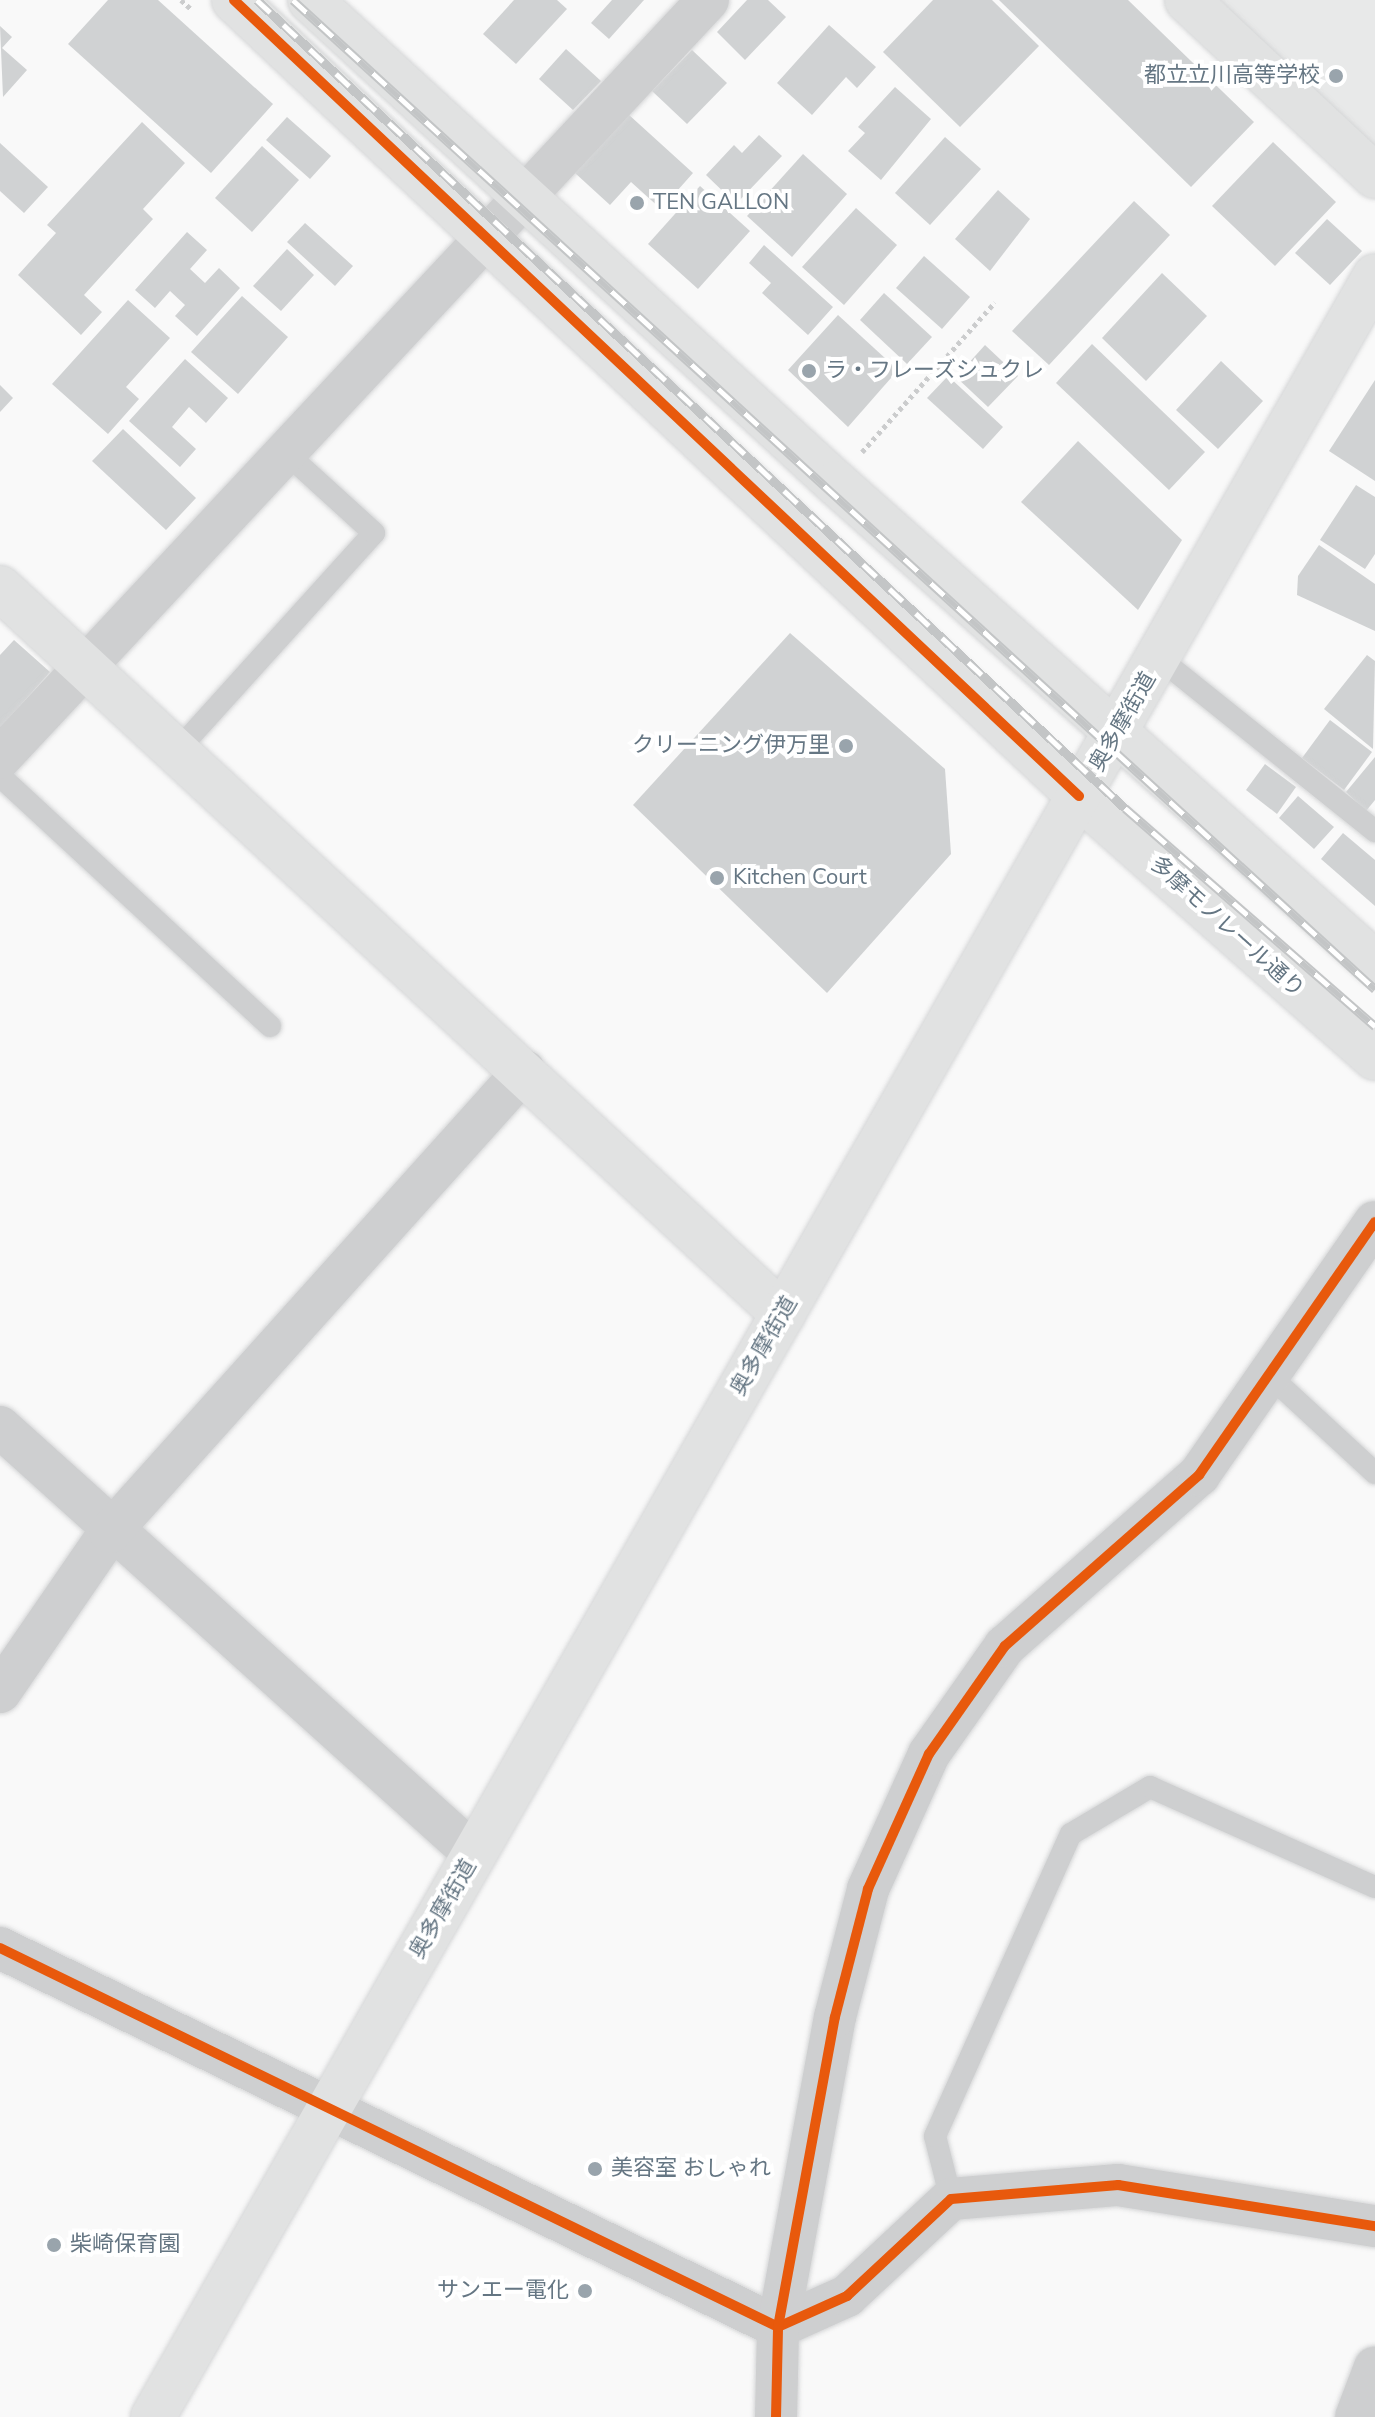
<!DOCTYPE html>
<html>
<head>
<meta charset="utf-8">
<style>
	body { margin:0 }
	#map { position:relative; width:1375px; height:2417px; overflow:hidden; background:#f9f9f9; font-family:"Nunito Sans","Noto Sans JP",sans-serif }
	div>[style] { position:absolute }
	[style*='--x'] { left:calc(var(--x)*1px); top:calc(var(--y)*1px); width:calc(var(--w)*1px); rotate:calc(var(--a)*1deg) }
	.built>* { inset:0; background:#e8e9e9 }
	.building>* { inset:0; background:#d0d2d3 }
	.path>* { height:5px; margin-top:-2.5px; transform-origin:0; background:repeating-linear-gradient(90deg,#cbcccd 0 4px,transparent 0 8px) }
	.roads { filter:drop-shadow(0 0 2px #d5d6d7) drop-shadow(0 0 2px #d5d6d7) }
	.lane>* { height:22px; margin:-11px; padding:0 11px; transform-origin:11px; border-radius:11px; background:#cecfd0 }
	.street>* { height:42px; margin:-21px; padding:0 21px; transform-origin:21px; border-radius:21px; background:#cecfd0 }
	.secondary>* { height:44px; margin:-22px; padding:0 22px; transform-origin:22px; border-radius:22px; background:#e1e2e2 }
	.primary>* { height:44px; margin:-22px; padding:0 22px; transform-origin:22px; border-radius:22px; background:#e1e2e2 }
	.rail>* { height:9px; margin-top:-4.5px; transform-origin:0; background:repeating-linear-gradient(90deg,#fff 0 18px,#c3c5c6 0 36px); box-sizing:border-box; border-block:2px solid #c3c5c6 }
	.cycleway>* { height:10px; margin:-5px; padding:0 5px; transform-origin:5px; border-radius:5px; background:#e8590c }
	.dots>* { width:22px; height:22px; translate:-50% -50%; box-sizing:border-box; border:4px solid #fff; border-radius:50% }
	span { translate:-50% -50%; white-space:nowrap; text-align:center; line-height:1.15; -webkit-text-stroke:8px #fff; paint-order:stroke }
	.poi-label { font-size:22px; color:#657683 }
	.right { translate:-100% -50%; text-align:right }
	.left { translate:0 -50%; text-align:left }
	.street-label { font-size:22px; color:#657683 }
</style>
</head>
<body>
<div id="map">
	<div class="built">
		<div style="clip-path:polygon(1220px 0,1375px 0,1375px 152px)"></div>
	</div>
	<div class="building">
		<div style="clip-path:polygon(108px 0,158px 0,273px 104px,211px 173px,68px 44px)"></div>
		<div style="clip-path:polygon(514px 0,557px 0,567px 9px,516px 64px,483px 34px)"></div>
		<div style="clip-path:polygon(612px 0,644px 0,609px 39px,591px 23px)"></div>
		<div style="clip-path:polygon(747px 0,768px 0,786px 17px,745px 60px,717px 32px)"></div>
		<div style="clip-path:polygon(933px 0,992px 0,1039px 46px,960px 127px,883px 52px)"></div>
		<div style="clip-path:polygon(999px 0,1128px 0,1254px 122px,1191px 187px)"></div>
		<div style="clip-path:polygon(829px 25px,876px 67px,857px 88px,846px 77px,812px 115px,777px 83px)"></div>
		<div style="clip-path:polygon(0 26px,12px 37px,2px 48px,27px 70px,3px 97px)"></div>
		<div style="clip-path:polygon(566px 49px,601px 81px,573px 110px,539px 79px)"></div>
		<div style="clip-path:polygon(692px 50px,727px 83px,687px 124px,652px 91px)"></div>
		<div style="clip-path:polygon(895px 87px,931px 119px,881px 180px,848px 151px,865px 133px,858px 127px)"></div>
		<div style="clip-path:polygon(628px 114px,693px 173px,661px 209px,631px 182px,610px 205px,575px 173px)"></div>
		<div style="clip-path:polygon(287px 117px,331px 156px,310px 179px,266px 140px)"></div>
		<div style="clip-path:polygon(142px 122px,185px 163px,143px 209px,153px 219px,84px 295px,102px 312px,81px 335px,18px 275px,56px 233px,47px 225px)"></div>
		<div style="clip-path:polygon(759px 135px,782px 156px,736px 204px,706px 175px,734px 145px,742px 153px)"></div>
		<div style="clip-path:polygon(945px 137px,981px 169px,930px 225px,895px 193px)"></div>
		<div style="clip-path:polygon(1273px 142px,1336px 202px,1275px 266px,1212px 206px)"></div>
		<div style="clip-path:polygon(0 143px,48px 187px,24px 213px,0 191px)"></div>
		<div style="clip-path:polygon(262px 146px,299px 180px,252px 232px,215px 198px)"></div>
		<div style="clip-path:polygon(803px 154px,847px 194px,792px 257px,747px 216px)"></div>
		<div style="clip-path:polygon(700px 186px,750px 231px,698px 289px,648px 244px)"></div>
		<div style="clip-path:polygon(998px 190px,1030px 219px,990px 271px,955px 239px)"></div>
		<div style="clip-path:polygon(1134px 201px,1170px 235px,1049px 365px,1012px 331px)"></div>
		<div style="clip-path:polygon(856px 208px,897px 245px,844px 305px,802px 267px)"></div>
		<div style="clip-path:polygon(1327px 219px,1362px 251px,1330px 285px,1295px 253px)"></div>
		<div style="clip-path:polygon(305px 223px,353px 266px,335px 286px,287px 242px)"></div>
		<div style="clip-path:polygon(187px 232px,207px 250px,190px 269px,205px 283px,219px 268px,240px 288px,197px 336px,175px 316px,185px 305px,170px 291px,155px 308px,135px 290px)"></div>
		<div style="clip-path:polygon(764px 245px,833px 307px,808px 335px,762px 293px,771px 283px,749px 263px)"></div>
		<div style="clip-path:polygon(287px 249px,314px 275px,281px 311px,253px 286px)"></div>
		<div style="clip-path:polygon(924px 256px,970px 297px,942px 329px,896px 288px)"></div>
		<div style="clip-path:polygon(1162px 273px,1207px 316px,1146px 381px,1102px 338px)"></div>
		<div style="clip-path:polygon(884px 293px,932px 337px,907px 364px,860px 320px)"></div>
		<div style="clip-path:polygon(242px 296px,288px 337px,238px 394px,191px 352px)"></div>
		<div style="clip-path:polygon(128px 300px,170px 338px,126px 387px,139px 399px,108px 434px,52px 384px)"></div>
		<div style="clip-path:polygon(838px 315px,898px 370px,848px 427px,788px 370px)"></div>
		<div style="clip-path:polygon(1092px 344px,1205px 452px,1169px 490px,1056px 383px)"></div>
		<div style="clip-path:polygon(985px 345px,1018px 376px,988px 407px,956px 377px)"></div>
		<div style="clip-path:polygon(185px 359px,228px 398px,206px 423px,189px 407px,172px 427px,196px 449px,180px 467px,129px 421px)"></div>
		<div style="clip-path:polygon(1221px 361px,1263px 401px,1218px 449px,1176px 410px)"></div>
		<div style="clip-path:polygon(948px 376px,1003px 427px,983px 449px,927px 398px)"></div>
		<div style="clip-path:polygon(1375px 380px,1375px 481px,1329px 451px)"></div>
		<div style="clip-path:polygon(0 385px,13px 398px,0 412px)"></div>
		<div style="clip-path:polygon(123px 429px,196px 498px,166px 530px,92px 461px)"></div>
		<div style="clip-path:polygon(1078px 441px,1182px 540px,1138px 610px,1021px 502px)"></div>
		<div style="clip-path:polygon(1356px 485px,1375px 497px,1375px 554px,1365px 569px,1320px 540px)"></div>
		<div style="clip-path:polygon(1319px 545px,1375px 584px,1375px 631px,1297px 595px,1298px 576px)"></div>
		<div style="clip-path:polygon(790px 633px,945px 769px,951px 854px,827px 993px,633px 805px)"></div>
		<div style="clip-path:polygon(14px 640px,50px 672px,0 728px,0 655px)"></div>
		<div style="clip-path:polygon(1367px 655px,1375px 661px,1373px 749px,1324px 709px)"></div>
		<div style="clip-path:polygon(1330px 720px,1372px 752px,1344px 790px,1302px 758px)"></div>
		<div style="clip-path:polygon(1375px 757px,1375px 800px,1366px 811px,1346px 792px)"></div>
		<div style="clip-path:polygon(1265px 764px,1296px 787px,1277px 814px,1246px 790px)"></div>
		<div style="clip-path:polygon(1298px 796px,1334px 827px,1314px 849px,1279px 818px)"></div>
		<div style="clip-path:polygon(1343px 833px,1375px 860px,1375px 906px,1321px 859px)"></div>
	</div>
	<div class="path">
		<div style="--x:181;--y:0;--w:13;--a:42"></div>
		<div style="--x:862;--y:452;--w:200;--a:-48.4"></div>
	</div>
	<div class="roads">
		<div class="lane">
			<div style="--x:1159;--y:658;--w:277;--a:38.7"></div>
			<div style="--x:176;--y:752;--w:295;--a:-47.9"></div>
			<div style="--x:374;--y:533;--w:122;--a:-137.7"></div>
			<div style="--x:0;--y:776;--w:368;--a:42.8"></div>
			<div style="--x:1272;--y:1378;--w:140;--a:42.7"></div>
			<div style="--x:951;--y:2199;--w:65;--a:-104.3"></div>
			<div style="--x:935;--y:2136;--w:331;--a:-65.8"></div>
			<div style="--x:1071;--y:1834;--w:92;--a:-30.7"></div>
			<div style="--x:1150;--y:1787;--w:246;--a:24"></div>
		</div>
		<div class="street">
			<div style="--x:0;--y:758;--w:1037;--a:-46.95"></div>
			<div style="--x:0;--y:1427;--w:638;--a:42.01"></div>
			<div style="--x:0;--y:1692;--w:194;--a:-55.5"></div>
			<div style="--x:110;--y:1532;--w:620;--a:-48.07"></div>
			<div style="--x:0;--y:1948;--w:865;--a:25.97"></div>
			<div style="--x:778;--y:2327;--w:76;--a:-24.2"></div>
			<div style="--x:847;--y:2296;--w:142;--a:-43"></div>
			<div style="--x:951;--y:2199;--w:168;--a:-4.8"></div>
			<div style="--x:1118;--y:2185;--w:260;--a:9.1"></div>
			<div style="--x:776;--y:2417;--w:90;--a:-88.7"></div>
			<div style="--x:778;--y:2327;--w:315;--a:-79.6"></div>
			<div style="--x:835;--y:2017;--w:132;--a:-75.5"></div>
			<div style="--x:868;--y:1889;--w:148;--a:-65.7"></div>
			<div style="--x:929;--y:1754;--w:132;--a:-54.9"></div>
			<div style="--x:1005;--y:1646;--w:259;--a:-41.4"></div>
			<div style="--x:1199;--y:1475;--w:308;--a:-55.2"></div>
			<div style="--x:1356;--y:2417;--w:53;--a:-69.2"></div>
		</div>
		<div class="secondary">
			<div style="--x:234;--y:0;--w:1161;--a:43.29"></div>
			<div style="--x:1079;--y:796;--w:395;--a:41.5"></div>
			<div style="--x:310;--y:0;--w:714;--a:42.56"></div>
			<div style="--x:836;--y:483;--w:722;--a:41.69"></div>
			<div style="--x:1187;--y:0;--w:258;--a:43.1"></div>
			<div style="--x:0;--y:588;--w:1068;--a:42.84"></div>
		</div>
		<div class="primary">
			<div style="--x:153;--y:2417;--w:2465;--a:-60.28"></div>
		</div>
	</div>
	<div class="rail">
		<div style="--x:257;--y:0;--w:1186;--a:42.95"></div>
		<div style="--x:1125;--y:808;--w:332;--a:41.1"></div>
		<div style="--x:293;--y:0;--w:1466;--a:42.43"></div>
	</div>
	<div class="cycleway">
		<div style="--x:234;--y:0;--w:1161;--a:43.29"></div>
		<div style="--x:0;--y:1948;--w:865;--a:25.97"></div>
		<div style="--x:778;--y:2327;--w:76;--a:-24.2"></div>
		<div style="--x:847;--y:2296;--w:142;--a:-43"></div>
		<div style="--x:951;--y:2199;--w:168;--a:-4.8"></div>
		<div style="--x:1118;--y:2185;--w:260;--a:9.1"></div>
		<div style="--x:776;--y:2417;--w:90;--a:-88.7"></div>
		<div style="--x:778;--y:2327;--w:315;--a:-79.6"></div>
		<div style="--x:835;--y:2017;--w:132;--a:-75.5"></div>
		<div style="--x:868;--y:1889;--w:148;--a:-65.7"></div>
		<div style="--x:929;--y:1754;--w:132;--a:-54.9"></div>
		<div style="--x:1005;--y:1646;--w:259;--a:-41.4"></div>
		<div style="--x:1199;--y:1475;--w:308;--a:-55.2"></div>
	</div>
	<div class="dots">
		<div style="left:1336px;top:76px;background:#99a4ac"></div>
		<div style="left:637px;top:203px;background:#99a4ac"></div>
		<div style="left:809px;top:371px;background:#99a4ac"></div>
		<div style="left:846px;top:746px;background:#99a4ac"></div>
		<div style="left:717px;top:878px;background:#99a4ac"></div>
		<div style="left:595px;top:2169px;background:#99a4ac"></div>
		<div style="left:54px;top:2245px;background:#99a4ac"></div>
		<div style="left:585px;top:2291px;background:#99a4ac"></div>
	</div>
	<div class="poi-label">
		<span class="right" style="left:1320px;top:76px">都立立川高等学校</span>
		<span class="left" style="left:653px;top:203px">TEN GALLON</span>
		<span class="left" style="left:825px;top:371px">ラ・フレーズシュクレ</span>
		<span class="right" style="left:830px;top:746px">クリーニング伊万里</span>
		<span class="left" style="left:733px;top:878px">Kitchen Court</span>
		<span class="left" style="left:611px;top:2169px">美容室 おしゃれ</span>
		<span class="left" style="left:70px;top:2245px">柴崎保育園</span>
		<span class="right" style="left:569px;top:2291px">サンエー電化</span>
	</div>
	<div class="street-label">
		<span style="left:1123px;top:722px;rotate:-60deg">奥多摩街道</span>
		<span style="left:1227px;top:927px;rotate:42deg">多摩モノレール通り</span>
		<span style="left:764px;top:1346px;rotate:-60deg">奥多摩街道</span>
		<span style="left:443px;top:1909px;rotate:-60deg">奥多摩街道</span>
	</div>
</div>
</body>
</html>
